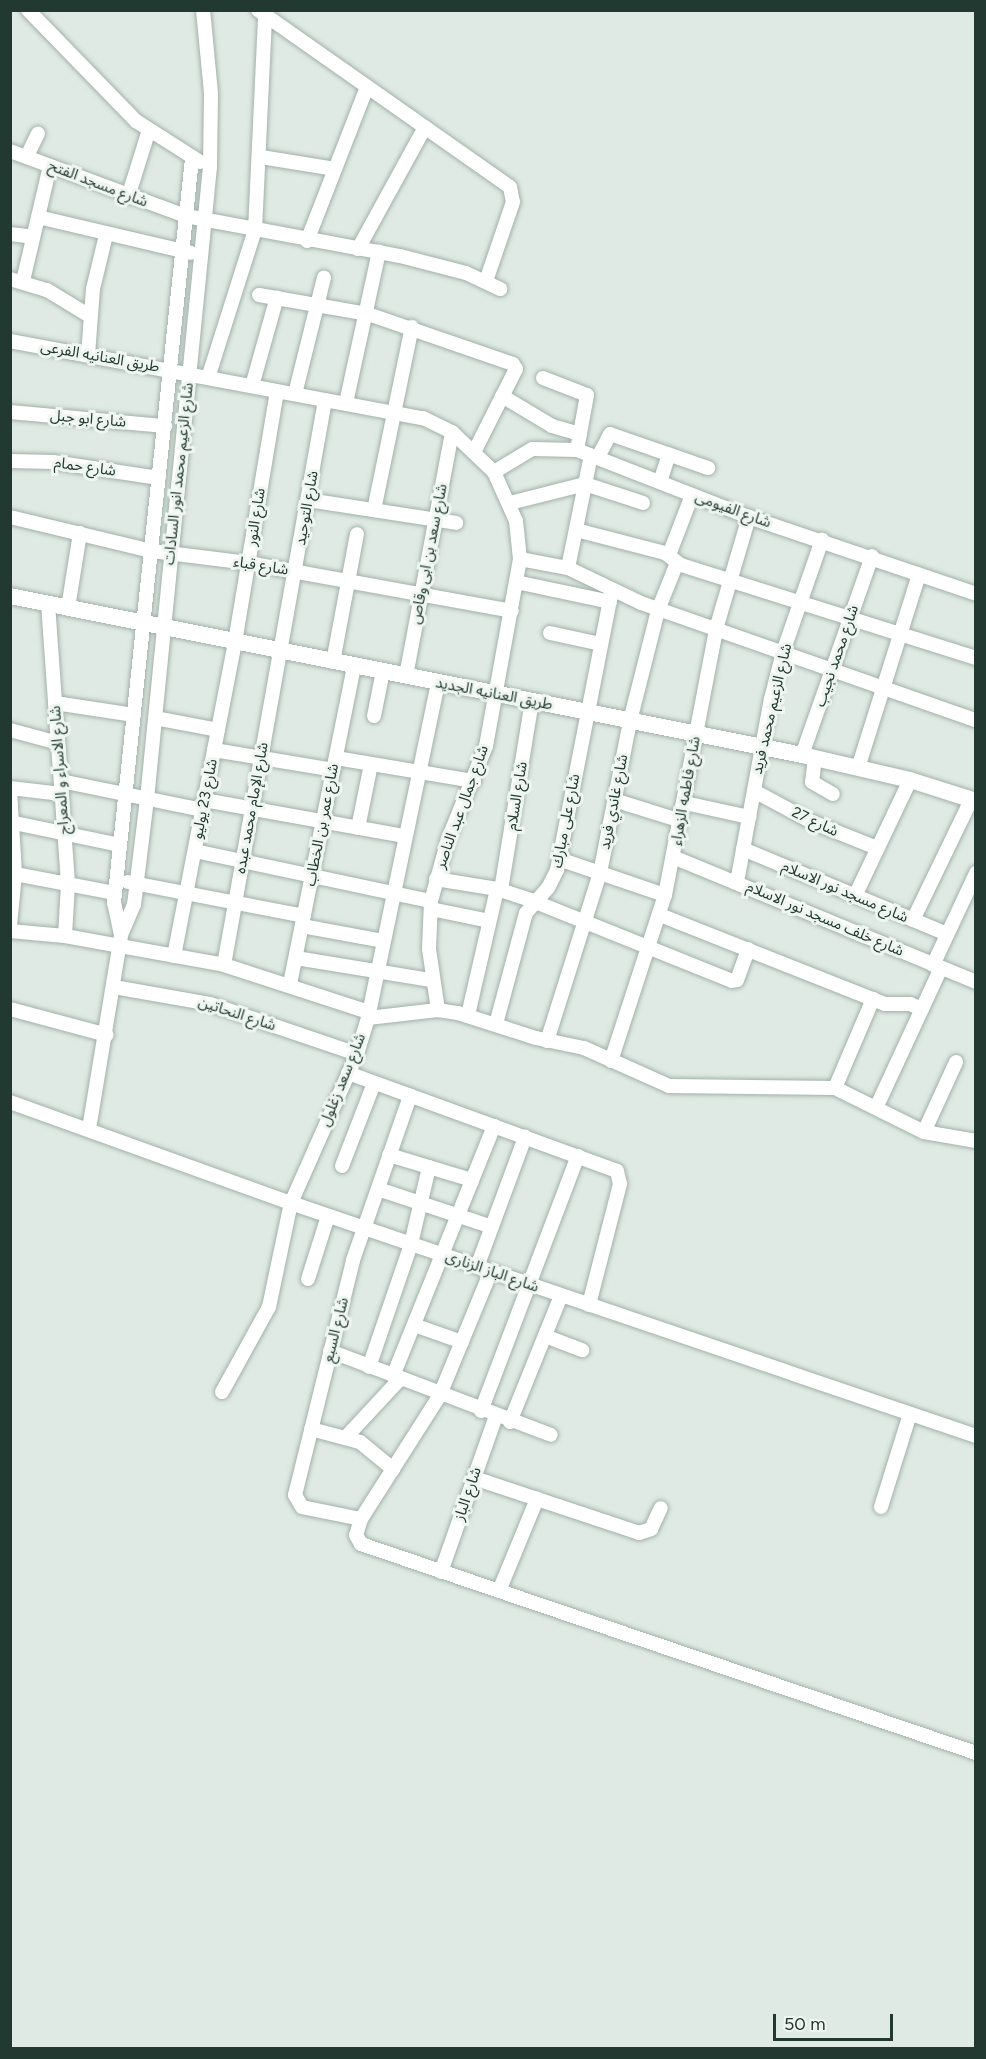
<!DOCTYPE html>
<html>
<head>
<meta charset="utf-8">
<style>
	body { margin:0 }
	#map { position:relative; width:986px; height:2059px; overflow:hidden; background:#dfeae4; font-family:Figtree,"Noto Sans Arabic",sans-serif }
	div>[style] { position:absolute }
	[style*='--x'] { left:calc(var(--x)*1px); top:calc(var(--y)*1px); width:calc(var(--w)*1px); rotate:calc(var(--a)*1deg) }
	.roads { filter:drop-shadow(0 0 2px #a2b1aa) drop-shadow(0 0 2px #a2b1aa) }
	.minor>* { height:14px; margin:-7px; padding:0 7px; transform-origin:7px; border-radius:7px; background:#fff }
	.tertiary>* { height:16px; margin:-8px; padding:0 8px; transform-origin:8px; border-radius:8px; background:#fff }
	span { translate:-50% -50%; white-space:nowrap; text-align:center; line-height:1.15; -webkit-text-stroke:6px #eff6f2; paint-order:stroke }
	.street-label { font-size:15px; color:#213930 }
	.frame { position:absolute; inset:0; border:12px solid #213930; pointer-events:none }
	.scale { position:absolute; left:773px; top:2014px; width:120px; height:27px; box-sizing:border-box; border:3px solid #213930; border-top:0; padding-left:8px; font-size:18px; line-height:21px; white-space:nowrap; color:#213930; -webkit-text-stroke:4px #eff6f2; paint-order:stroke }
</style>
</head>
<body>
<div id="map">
	<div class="roads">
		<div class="minor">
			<div style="--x:28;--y:10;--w:155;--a:45.8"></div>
			<div style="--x:136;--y:121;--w:76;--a:32.6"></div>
			<div style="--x:258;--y:10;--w:308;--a:35.1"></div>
			<div style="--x:510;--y:187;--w:15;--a:79"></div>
			<div style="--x:513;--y:202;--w:83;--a:108.9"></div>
			<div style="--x:10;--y:151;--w:188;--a:20.3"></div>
			<div style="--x:186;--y:216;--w:218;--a:10.6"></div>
			<div style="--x:400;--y:256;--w:68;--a:14.4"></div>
			<div style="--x:466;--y:273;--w:38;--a:25"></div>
			<div style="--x:27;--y:156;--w:25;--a:-64"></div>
			<div style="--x:261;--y:157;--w:75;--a:9.2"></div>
			<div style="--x:128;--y:197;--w:70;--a:-72.6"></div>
			<div style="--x:38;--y:217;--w:157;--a:13.2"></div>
			<div style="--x:10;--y:234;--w:23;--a:7"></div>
			<div style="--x:307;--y:241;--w:165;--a:-68.7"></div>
			<div style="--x:358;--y:249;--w:139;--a:-61.2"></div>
			<div style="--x:10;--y:279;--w:39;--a:17"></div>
			<div style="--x:47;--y:290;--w:50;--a:31.2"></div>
			<div style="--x:23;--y:281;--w:118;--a:-76.8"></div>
			<div style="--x:259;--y:295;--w:111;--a:9.9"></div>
			<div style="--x:368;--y:314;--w:153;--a:19"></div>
			<div style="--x:513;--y:364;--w:6;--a:59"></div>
			<div style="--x:516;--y:369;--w:91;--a:116.8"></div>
			<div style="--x:10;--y:341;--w:420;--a:10.6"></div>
			<div style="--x:423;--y:418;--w:32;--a:26"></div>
			<div style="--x:452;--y:432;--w:58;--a:43.6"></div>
			<div style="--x:494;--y:472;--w:54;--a:65.8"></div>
			<div style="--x:516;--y:521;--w:38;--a:84"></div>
			<div style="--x:520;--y:559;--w:190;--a:100.3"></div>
			<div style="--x:486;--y:746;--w:100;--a:112.2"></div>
			<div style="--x:448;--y:839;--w:64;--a:105.3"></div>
			<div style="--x:431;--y:901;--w:48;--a:92.4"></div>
			<div style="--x:429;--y:949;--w:62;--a:81.6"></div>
			<div style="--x:88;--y:355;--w:66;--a:-85.7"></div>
			<div style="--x:93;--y:289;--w:56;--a:-76.5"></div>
			<div style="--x:208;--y:378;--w:155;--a:-72.4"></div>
			<div style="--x:255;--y:230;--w:215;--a:-87.3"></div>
			<div style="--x:543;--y:378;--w:47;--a:21.1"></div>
			<div style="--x:587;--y:395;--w:56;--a:100.3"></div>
			<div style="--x:252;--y:386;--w:92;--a:-74.3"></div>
			<div style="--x:295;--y:394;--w:120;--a:-76"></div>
			<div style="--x:502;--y:396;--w:58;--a:31"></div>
			<div style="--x:552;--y:426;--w:29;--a:16"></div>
			<div style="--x:346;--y:403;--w:155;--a:-77.7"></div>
			<div style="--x:10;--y:412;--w:156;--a:5.2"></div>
			<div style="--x:598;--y:457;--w:26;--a:-62"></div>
			<div style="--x:610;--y:434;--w:104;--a:19.1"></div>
			<div style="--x:10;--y:461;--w:43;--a:1.3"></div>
			<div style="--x:53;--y:462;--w:107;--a:8.6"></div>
			<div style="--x:494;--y:472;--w:44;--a:-31.2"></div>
			<div style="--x:532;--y:449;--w:45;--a:1.3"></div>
			<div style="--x:577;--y:450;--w:185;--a:21.3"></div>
			<div style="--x:749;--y:517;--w:240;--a:18.7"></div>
			<div style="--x:660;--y:482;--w:29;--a:-72"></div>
			<div style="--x:308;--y:500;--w:150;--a:8.8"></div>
			<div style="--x:510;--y:503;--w:77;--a:-14.2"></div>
			<div style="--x:585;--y:484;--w:61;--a:18.1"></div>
			<div style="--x:374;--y:510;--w:187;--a:-78.3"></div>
			<div style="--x:10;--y:517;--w:146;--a:13.5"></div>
			<div style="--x:152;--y:551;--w:97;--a:7.1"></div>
			<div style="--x:248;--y:563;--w:268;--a:10.3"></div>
			<div style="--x:576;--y:530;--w:92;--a:14.5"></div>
			<div style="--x:665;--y:553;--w:20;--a:37"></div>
			<div style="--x:681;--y:565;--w:309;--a:17.5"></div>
			<div style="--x:669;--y:555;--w:64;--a:-69"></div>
			<div style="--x:520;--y:559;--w:49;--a:10.6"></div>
			<div style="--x:568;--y:568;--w:81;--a:25.6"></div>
			<div style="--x:641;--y:603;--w:355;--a:19.3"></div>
			<div style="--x:568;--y:568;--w:115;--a:-78.5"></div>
			<div style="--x:516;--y:582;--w:96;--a:12"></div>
			<div style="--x:48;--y:604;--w:281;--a:85.9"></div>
			<div style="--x:68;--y:884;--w:52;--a:93.3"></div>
			<div style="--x:68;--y:608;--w:76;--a:-80.9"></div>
			<div style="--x:550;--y:633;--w:52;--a:12.2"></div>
			<div style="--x:333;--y:662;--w:130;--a:-79.4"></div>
			<div style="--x:406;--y:676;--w:248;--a:-79.3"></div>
			<div style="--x:55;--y:703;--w:80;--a:8.6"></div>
			<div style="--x:374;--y:716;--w:46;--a:-78.7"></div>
			<div style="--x:155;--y:718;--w:64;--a:10.8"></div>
			<div style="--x:10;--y:730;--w:50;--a:15.2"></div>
			<div style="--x:214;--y:750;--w:121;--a:9.5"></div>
			<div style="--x:802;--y:755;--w:211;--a:-70.6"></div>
			<div style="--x:336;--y:758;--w:140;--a:9.5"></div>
			<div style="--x:815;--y:758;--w:24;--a:97"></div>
			<div style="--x:812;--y:782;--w:24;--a:30"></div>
			<div style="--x:858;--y:768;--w:203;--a:-72.5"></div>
			<div style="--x:61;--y:781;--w:144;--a:11.6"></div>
			<div style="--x:10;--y:788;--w:52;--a:6.6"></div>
			<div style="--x:10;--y:790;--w:84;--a:86.6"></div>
			<div style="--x:15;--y:874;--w:51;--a:95.6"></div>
			<div style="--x:754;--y:791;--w:66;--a:28.1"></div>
			<div style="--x:812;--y:822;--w:70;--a:21.8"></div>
			<div style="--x:204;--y:800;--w:204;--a:10.2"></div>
			<div style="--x:614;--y:800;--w:70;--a:17.4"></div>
			<div style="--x:685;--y:803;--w:66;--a:12.3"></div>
			<div style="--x:10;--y:822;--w:112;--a:11.8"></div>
			<div style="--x:358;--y:828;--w:65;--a:-78.5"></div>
			<div style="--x:743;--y:849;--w:221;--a:22.6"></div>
			<div style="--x:195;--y:851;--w:241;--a:12"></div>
			<div style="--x:673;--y:857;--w:328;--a:22.4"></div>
			<div style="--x:559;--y:859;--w:112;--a:18.8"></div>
			<div style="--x:10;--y:873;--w:107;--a:10.8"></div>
			<div style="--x:436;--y:879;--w:62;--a:9.3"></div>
			<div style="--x:497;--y:889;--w:38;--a:18"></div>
			<div style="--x:533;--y:901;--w:214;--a:21.9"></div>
			<div style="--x:732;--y:981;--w:5;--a:-11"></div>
			<div style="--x:737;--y:980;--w:33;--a:-70"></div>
			<div style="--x:128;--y:882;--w:179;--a:10.9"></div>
			<div style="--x:737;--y:882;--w:186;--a:-79.5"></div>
			<div style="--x:771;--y:699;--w:49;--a:-75.7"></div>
			<div style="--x:783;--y:652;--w:119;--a:-70.8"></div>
			<div style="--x:501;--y:890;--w:192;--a:-80.7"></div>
			<div style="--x:855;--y:896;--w:128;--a:-64.6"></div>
			<div style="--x:431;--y:909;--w:59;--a:11.7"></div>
			<div style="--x:660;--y:915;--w:242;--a:21.6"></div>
			<div style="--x:885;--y:1004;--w:25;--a:0"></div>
			<div style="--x:910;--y:1004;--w:13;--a:23"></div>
			<div style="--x:913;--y:920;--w:133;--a:-64.2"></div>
			<div style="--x:302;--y:926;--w:82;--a:10.5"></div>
			<div style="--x:10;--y:931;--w:55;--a:5.2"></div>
			<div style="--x:65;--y:936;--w:162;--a:10.3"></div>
			<div style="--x:224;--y:965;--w:152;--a:18"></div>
			<div style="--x:121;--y:935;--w:33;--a:-102"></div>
			<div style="--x:114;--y:903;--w:749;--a:-84.02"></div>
			<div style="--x:174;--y:956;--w:320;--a:-79"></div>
			<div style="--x:235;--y:642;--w:254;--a:-80.5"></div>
			<div style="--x:296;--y:958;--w:137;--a:9.3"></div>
			<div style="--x:224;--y:965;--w:574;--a:-79.86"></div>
			<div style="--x:933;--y:965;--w:102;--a:-64.9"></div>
			<div style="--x:290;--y:984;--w:324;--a:-78.6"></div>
			<div style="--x:114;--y:987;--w:97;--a:10"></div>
			<div style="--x:210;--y:1004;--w:155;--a:18.8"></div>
			<div style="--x:10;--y:1009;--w:100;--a:15"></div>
			<div style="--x:468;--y:1015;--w:129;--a:-77"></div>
			<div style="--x:368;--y:1018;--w:70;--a:-6.5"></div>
			<div style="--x:438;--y:1010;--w:20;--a:9"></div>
			<div style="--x:458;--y:1013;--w:82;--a:17.8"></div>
			<div style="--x:536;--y:1038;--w:49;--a:11.8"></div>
			<div style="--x:584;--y:1048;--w:93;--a:24.1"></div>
			<div style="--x:669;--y:1086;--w:166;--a:0.7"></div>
			<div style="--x:835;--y:1088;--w:99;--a:26.3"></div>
			<div style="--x:924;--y:1132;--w:53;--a:9.8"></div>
			<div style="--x:496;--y:1024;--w:115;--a:-74.9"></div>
			<div style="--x:526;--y:913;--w:33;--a:-49"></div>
			<div style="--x:548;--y:888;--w:20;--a:-63"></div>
			<div style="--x:557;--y:870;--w:285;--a:-78.9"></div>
			<div style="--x:547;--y:1041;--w:176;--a:-72.5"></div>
			<div style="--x:600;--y:873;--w:155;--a:-78.8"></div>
			<div style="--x:630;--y:721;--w:114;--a:-75.8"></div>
			<div style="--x:658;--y:610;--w:51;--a:-68"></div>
			<div style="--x:611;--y:1061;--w:175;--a:-72"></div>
			<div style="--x:665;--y:895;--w:271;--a:-79.1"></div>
			<div style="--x:716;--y:629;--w:117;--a:-73.6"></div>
			<div style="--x:348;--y:1073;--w:286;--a:20"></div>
			<div style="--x:617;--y:1171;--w:13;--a:77"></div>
			<div style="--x:620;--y:1184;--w:125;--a:104.4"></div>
			<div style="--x:835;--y:1088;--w:97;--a:-66.9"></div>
			<div style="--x:10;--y:1102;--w:299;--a:19.8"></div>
			<div style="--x:291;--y:1203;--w:724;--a:18.79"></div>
			<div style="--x:876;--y:1108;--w:154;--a:-65.1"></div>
			<div style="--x:89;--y:1129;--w:197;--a:-80.6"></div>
			<div style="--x:121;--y:935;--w:33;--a:-67"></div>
			<div style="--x:134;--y:905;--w:107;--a:-83"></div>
			<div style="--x:147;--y:799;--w:635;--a:-84.31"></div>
			<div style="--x:210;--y:167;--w:74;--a:-89.2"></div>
			<div style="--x:211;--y:93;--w:83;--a:-95.5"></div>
			<div style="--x:924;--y:1132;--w:77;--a:-65.4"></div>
			<div style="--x:389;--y:1155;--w:87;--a:16.8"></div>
			<div style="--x:342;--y:1166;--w:89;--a:-68.9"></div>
			<div style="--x:378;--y:1189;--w:120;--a:18.4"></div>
			<div style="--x:477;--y:1267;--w:139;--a:-69.7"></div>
			<div style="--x:491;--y:1271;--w:134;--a:112.4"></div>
			<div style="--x:440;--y:1395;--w:147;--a:122.5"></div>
			<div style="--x:361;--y:1519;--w:17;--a:107"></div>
			<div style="--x:356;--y:1535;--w:10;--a:61"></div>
			<div style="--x:361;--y:1544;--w:650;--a:18.77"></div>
			<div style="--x:308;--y:1279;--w:66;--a:-72.4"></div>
			<div style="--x:414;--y:1325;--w:51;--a:19.5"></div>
			<div style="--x:545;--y:1336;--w:40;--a:21"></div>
			<div style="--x:330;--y:1351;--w:236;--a:20.8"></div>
			<div style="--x:369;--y:1367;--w:130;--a:-71.1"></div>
			<div style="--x:411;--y:1244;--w:79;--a:-76.8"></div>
			<div style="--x:393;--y:1376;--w:270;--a:-68"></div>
			<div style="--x:222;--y:1392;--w:97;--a:-61.1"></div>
			<div style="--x:269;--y:1307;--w:106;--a:-78.1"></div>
			<div style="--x:291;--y:1203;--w:163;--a:-66.1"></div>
			<div style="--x:357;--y:1054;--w:38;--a:-73"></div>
			<div style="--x:368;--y:1018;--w:343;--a:-78.2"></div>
			<div style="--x:481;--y:1411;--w:273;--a:-69.2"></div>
			<div style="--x:510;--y:1422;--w:136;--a:-68"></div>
			<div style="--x:311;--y:1429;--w:51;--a:14.9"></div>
			<div style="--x:360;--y:1442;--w:43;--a:39.3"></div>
			<div style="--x:347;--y:1436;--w:78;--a:-47.1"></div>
			<div style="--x:474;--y:1478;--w:174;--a:18.4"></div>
			<div style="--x:639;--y:1533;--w:13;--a:-18"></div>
			<div style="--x:651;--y:1529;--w:23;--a:-65"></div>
			<div style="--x:881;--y:1507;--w:97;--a:-72.7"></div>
			<div style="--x:361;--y:1519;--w:60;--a:-168.5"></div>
			<div style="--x:302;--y:1507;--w:14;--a:-120"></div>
			<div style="--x:295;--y:1495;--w:242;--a:-76.1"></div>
			<div style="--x:353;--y:1260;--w:174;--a:-70.8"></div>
			<div style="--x:441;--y:1572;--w:165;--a:-70.6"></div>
			<div style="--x:499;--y:1591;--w:100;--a:-67.6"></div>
		</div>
		<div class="tertiary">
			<div style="--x:10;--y:596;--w:808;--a:11.35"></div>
			<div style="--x:802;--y:755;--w:111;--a:13"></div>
			<div style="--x:910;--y:780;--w:69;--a:17.7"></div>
		</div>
	</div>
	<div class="street-label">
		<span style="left:98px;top:184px;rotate:21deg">شارع مسجد الفتح</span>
		<span style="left:100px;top:357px;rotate:10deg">طريق العنانيه الفرعى</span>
		<span style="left:88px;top:419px;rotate:5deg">شارع ابو جبل</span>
		<span style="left:85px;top:467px;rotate:8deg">شارع حمام</span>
		<span style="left:179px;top:474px;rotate:-84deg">شارع الزعيم محمد انور السادات</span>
		<span style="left:307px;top:508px;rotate:-80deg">شارع التوحيد</span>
		<span style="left:733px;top:510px;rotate:20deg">شارع الفيومى</span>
		<span style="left:256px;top:517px;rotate:-81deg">شارع النور</span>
		<span style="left:429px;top:554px;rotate:-79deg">شارع سعد بن ابى وقاص</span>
		<span style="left:261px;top:566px;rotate:9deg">شارع قباء</span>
		<span style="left:837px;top:656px;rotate:-71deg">شارع محمد نجيب</span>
		<span style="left:494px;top:694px;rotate:11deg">طريق العنانيه الجديد</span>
		<span style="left:772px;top:709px;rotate:-77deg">شارع الزعيم محمد فريد</span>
		<span style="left:60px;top:770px;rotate:-94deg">شارع الاسراء و المعراج</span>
		<span style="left:686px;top:791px;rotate:-80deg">شارع فاطمه الزهراء</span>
		<span style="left:517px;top:796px;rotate:-81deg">شارع السلام</span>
		<span style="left:205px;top:799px;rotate:-79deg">شارع 23 يوليو</span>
		<span style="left:614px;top:802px;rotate:-79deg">شارع غاندي فريد</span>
		<span style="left:462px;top:807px;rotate:-70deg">شارع جمال عبد الناصر</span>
		<span style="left:252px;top:808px;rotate:-80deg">شارع الإمام محمد عبده</span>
		<span style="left:566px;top:821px;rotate:-79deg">شارع على مبارك</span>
		<span style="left:815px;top:822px;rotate:25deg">شارع 27</span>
		<span style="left:322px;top:825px;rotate:-79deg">شارع عمر بن الخطاب</span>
		<span style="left:845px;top:892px;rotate:23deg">شارع مسجد نور الاسلام</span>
		<span style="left:825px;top:919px;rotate:23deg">شارع خلف مسجد نور الاسلام</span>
		<span style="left:237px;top:1014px;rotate:18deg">شارع النحاتين</span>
		<span style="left:343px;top:1080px;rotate:-68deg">شارع سعد زغلول</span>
		<span style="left:492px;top:1272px;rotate:19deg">شارع الباز الزنارى</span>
		<span style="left:336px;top:1330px;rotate:-76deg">شارع السبع</span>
		<span style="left:468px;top:1494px;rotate:-71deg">شارع الباز</span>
	</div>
	<div class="frame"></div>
	<div class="scale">50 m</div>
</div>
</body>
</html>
